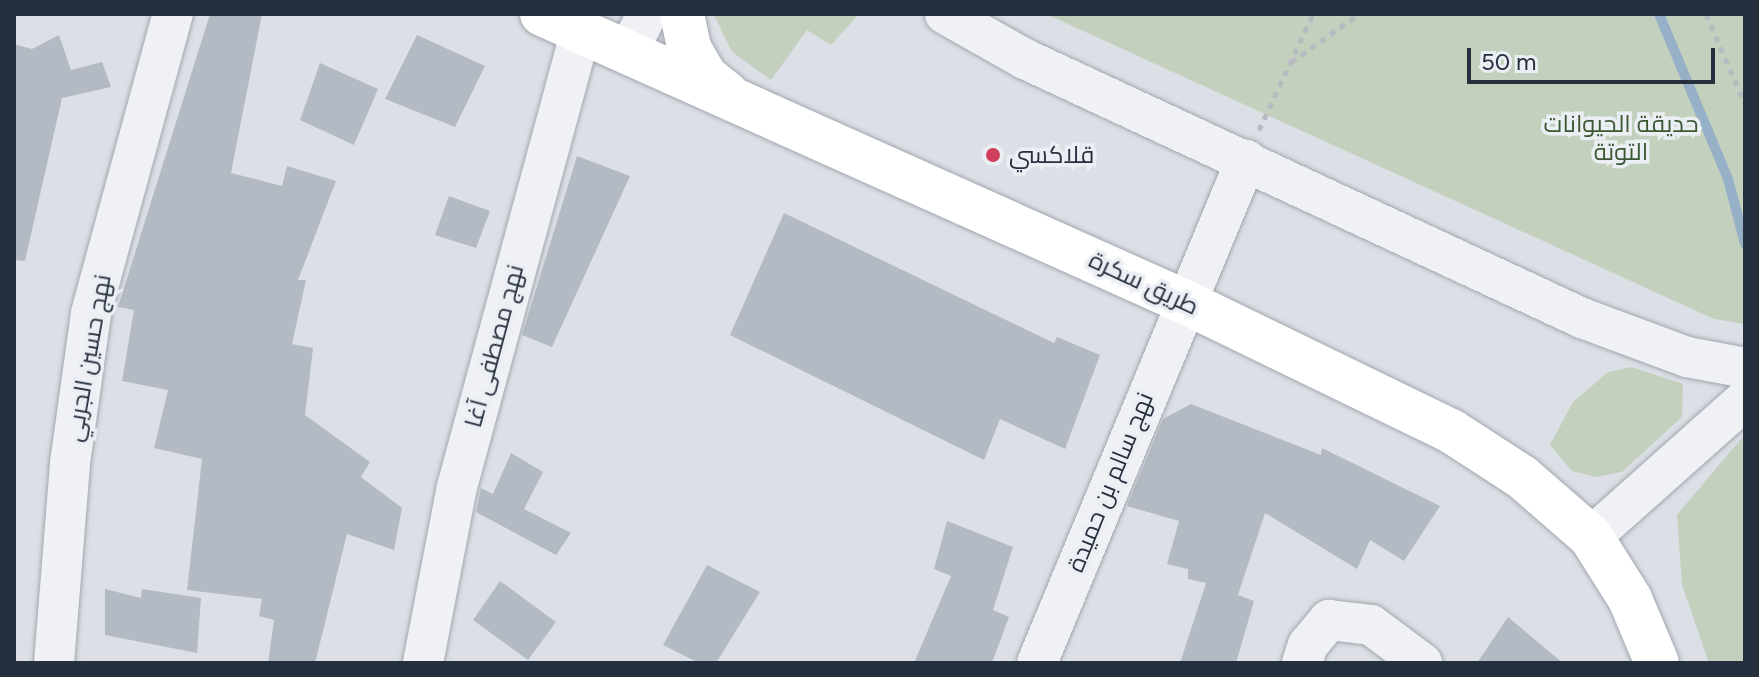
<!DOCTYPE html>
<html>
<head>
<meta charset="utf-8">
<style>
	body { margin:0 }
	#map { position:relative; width:1759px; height:677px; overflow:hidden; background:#dce0e6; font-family:Figtree,Cairo,sans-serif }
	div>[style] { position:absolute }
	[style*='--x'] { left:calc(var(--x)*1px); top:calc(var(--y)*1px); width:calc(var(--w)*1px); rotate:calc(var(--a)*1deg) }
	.green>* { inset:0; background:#c3d0bd }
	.stream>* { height:10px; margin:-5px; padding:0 5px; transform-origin:5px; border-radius:5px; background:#96b0c7 }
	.building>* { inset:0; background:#b3bac3 }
	.path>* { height:5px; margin-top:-2.5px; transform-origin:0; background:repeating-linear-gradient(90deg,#b7bbc1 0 6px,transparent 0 12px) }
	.roads { filter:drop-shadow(0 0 2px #a2a7b0) drop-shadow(0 0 2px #a2a7b0) }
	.minor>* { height:40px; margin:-20px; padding:0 20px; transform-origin:20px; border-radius:20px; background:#eff1f5 }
	.major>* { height:44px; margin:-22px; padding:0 22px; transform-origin:22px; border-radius:22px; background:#fff }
	.dots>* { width:22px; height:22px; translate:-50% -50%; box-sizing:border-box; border:4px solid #ebeff4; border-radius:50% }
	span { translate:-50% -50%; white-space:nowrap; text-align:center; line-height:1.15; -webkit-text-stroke:7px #ebeff4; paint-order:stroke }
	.park-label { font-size:24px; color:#3c5833 }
	.poi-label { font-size:24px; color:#262f3d }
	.left { translate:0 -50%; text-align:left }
	.street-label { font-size:24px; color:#262f3d }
	.frame { position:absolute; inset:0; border:16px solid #262f3d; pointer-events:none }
	.scale { position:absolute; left:1467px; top:48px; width:248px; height:36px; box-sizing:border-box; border:4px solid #262f3d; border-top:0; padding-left:10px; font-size:24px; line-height:28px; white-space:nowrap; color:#262f3d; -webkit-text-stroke:6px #ebeff4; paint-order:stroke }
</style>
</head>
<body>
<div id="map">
	<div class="green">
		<div style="clip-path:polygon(859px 14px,831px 45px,807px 30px,771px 80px,732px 52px,714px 15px)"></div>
		<div style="clip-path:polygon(1046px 14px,1745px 14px,1745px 324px,1714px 319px)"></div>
		<div style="clip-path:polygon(1632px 367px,1683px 384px,1682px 417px,1622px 472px,1596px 477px,1572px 471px,1550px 445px,1573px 402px,1608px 372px)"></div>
		<div style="clip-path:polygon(1745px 434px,1745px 663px,1709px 663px,1682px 585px,1677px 515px)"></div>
	</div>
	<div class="stream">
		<div style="--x:1659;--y:14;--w:179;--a:67.3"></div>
		<div style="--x:1728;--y:179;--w:67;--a:75.3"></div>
	</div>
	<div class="building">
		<div style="clip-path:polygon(210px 14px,262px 14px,231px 173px,282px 186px,287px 166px,336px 181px,298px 280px,306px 280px,292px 344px,313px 348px,305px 415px,370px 462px,361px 477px,402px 508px,394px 550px,347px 534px,315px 663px,268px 663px,274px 620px,259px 616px,262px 599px,187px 590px,202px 459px,154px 448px,168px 390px,122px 381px,134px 310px,118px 307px)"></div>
		<div style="clip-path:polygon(59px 35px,71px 70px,102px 62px,111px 87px,62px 98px,25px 261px,14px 260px,14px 44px,32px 49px)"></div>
		<div style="clip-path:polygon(417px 35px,485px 66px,455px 127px,385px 99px)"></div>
		<div style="clip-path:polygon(320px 63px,378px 89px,354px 145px,300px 120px)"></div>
		<div style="clip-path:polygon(577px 156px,630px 176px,552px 347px,522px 335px)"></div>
		<div style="clip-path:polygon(449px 196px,490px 211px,476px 248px,435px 235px)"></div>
		<div style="clip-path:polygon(784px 213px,1054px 343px,1057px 337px,1100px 355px,1065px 449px,1000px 419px,984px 460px,730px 335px)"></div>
		<div style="clip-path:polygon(1191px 404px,1321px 455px,1322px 448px,1440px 506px,1404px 561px,1370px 540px,1357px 569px,1265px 513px,1238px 595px,1254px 601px,1236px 663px,1180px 663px,1206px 583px,1188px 579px,1188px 569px,1167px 564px,1179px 521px,1127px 506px,1163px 419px)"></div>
		<div style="clip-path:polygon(511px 453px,543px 472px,524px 509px,571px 533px,556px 555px,476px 512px,481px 488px,493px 494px)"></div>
		<div style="clip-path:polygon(947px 521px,1013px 547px,993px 610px,1009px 617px,992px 663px,914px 663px,951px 576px,934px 569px)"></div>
		<div style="clip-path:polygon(707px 565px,760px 592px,716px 663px,699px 663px,663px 645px)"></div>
		<div style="clip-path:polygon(500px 581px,556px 622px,528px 660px,473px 620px)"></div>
		<div style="clip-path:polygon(105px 589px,141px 598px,142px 589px,201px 598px,197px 653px,105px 635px)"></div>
		<div style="clip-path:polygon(1508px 617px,1563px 663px,1477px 663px)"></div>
	</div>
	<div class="path">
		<div style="--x:1706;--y:14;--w:98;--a:66.6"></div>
		<div style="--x:1291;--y:62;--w:83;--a:-35.2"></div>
		<div style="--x:1259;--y:130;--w:128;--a:-65"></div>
	</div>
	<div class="roads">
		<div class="minor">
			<div style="--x:945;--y:14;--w:92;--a:29.4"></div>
			<div style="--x:1025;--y:59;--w:614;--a:24.94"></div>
			<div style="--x:1582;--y:318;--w:112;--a:20.4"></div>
			<div style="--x:1687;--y:357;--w:59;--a:10.7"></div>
			<div style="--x:627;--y:54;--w:45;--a:-63.4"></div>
			<div style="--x:1591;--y:537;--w:206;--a:-41.7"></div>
			<div style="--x:54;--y:663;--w:201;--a:-85.4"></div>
			<div style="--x:70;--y:463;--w:151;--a:-82"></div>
			<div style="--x:91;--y:313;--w:310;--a:-74.7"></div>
			<div style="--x:423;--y:663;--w:179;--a:-79.1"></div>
			<div style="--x:457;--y:487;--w:472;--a:-74.8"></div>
			<div style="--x:1037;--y:663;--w:545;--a:-67.44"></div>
			<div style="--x:1302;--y:663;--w:19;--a:-72"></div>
			<div style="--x:1308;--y:645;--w:33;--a:-50"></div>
			<div style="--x:1329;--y:620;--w:42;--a:6.8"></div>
			<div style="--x:1371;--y:625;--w:64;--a:36.7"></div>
		</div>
		<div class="major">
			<div style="--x:542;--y:14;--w:702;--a:24.12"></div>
			<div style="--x:1183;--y:301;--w:298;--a:25.9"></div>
			<div style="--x:1451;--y:431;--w:85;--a:32.9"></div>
			<div style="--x:1522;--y:477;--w:91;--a:41"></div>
			<div style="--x:1591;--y:537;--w:73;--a:57.8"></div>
			<div style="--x:1630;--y:599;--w:69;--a:67.1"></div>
			<div style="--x:682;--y:14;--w:35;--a:78"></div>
			<div style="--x:689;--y:48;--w:32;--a:60"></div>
			<div style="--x:705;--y:76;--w:28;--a:39"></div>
		</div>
	</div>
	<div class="dots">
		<div style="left:993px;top:155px;background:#cf3e5a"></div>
	</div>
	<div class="park-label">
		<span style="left:1621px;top:138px">حديقة الحيوانات<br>التوتة</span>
	</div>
	<div class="poi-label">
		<span class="left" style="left:1009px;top:155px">قلاكسي</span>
	</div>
	<div class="street-label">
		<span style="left:1144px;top:283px;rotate:25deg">طريق سكرة</span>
		<span style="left:494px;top:346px;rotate:-75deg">نهج مصطفى آغا</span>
		<span style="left:88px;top:358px;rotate:-80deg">نهج حسين الجربي</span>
		<span style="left:1110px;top:482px;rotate:-68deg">نهج سالم بن حميدة</span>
	</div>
	<div class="frame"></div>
	<div class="scale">50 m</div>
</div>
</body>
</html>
